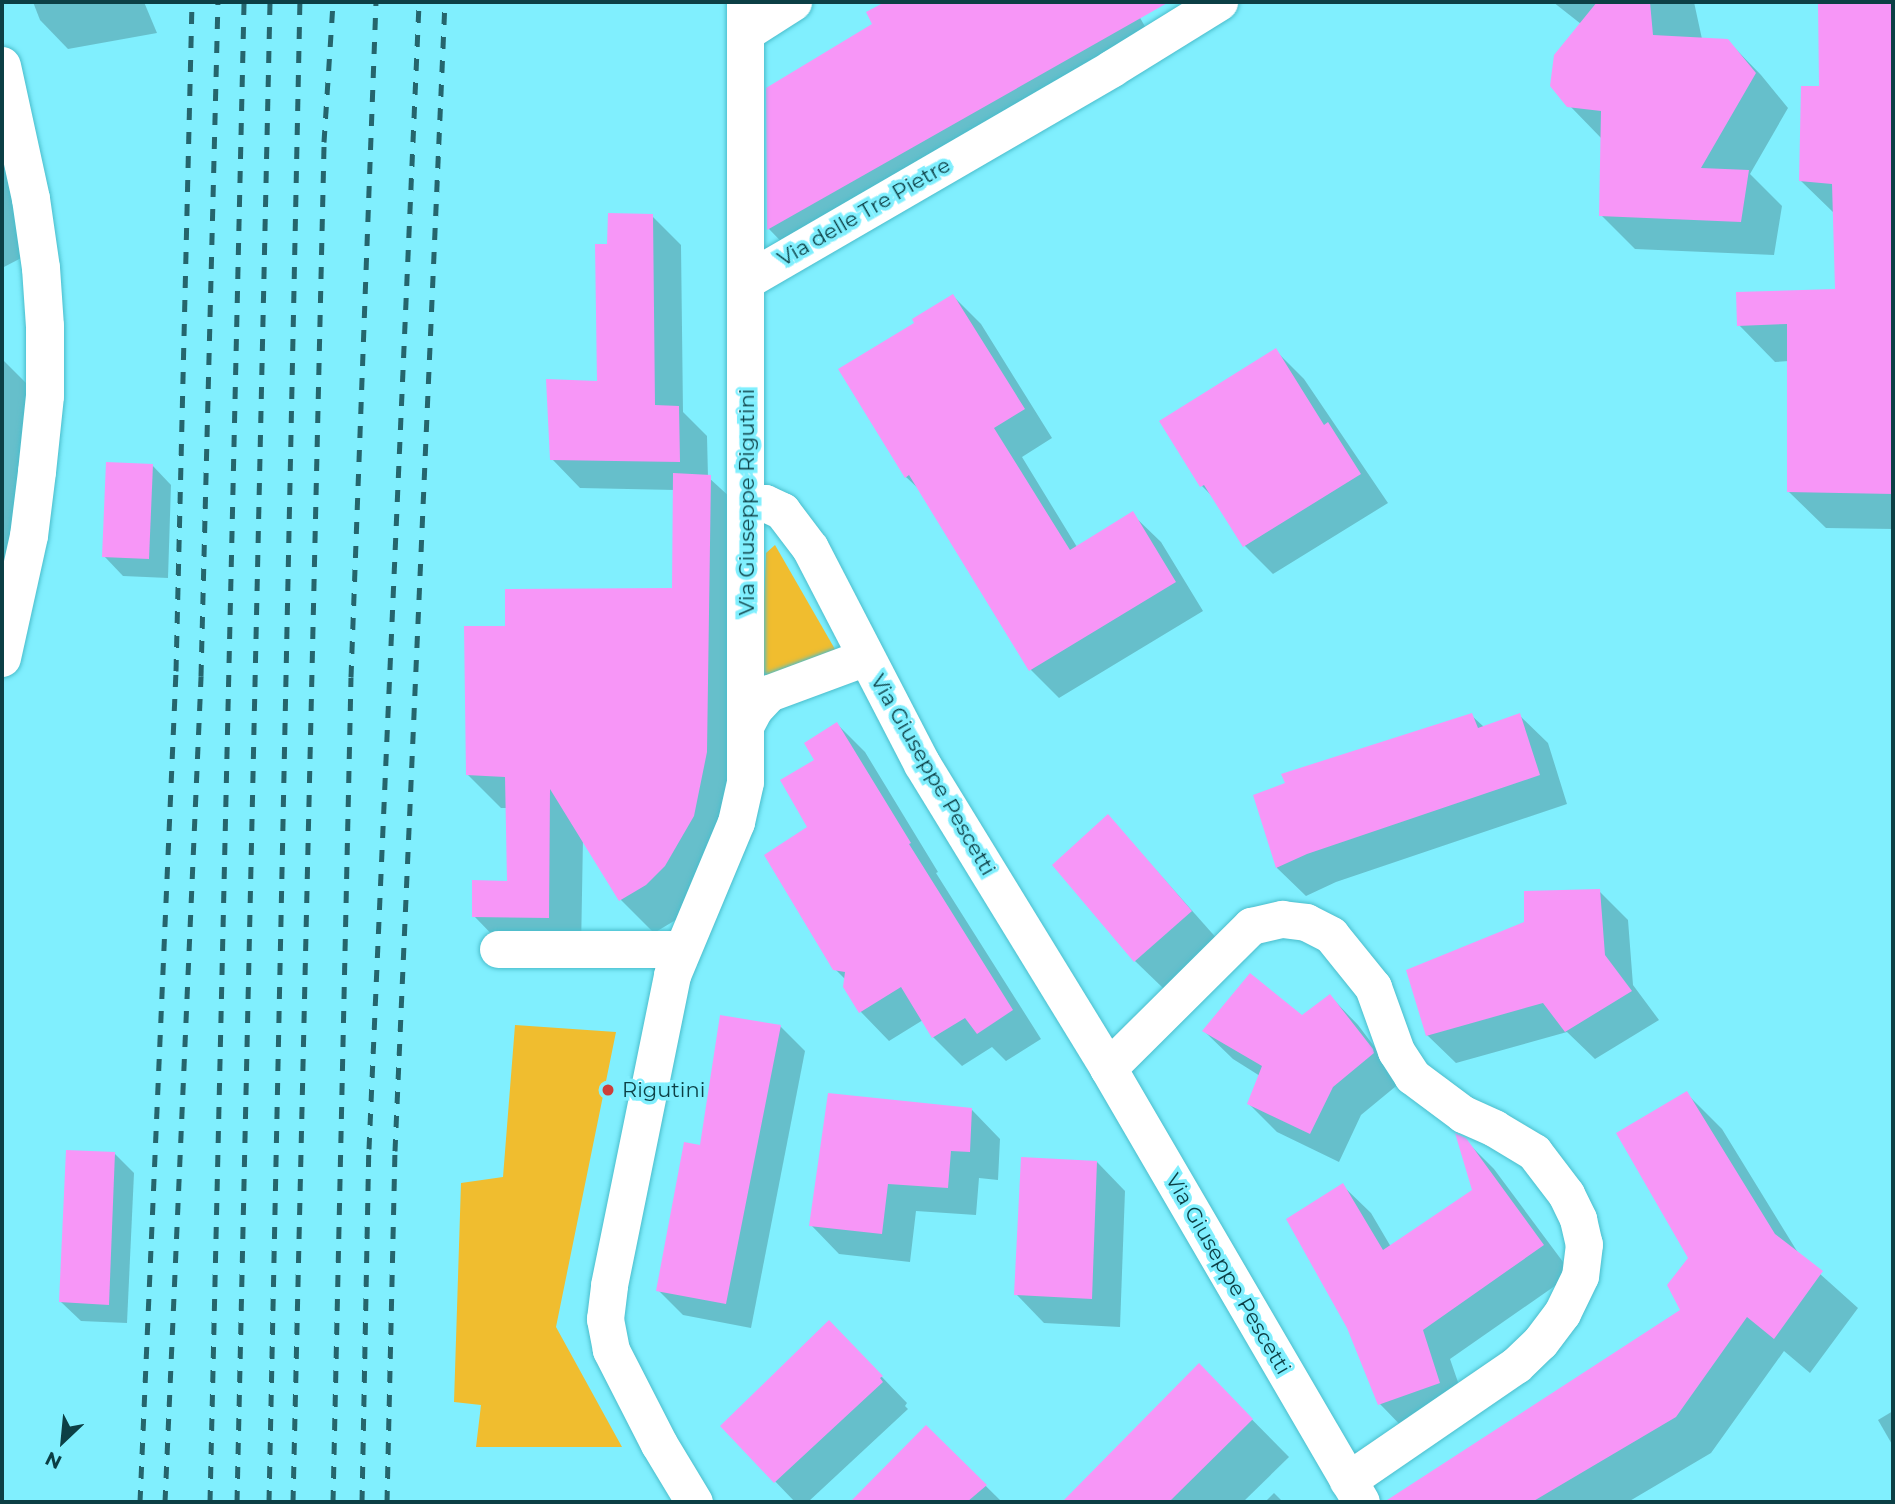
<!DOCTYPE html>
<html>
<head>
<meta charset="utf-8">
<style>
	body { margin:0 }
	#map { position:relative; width:1895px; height:1504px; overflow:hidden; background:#80effe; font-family:Montserrat,sans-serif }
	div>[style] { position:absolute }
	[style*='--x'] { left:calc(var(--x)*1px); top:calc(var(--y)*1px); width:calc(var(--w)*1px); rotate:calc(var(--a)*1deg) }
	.green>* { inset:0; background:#f0bd2f }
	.shadow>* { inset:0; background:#0003 }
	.building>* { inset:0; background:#f796f7 }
	.roads { filter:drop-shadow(0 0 2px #4abdcc) drop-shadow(0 0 2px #4abdcc) }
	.minor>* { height:37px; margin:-18.5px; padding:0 18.5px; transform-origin:18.5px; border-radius:18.5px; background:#fff }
	.secondary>* { height:38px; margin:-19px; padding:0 19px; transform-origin:19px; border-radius:19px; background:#fff }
	.rail>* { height:5px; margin-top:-2.5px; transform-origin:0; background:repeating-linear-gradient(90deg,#25656d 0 12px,transparent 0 24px) }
	.dots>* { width:19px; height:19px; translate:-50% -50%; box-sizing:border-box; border:4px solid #80effe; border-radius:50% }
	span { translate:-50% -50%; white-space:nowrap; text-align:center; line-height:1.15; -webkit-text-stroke:7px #80effe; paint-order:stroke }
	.street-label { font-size:21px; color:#0c3f45 }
	.poi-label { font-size:21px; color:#0c3f45 }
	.left { translate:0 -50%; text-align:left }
	.frame { position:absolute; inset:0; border:4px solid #0c3f45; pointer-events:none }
	.north { position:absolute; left:28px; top:1406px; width:70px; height:70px; -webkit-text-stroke:5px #80effe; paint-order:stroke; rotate:206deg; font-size:19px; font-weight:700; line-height:28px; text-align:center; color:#0c3f45 }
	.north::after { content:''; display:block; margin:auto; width:24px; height:32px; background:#0c3f45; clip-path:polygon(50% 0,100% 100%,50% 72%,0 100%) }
</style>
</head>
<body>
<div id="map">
	<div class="green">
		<div style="clip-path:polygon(775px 545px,836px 651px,761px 678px,766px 553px)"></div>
		<div style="clip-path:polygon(515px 1025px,616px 1032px,556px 1327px,622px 1447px,476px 1447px,481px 1405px,454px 1402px,461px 1183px,503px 1177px)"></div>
	</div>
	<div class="shadow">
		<div style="clip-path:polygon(33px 2px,144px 2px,157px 33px,68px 49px,40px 20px)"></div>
		<div style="clip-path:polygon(888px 2px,1131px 2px,1163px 58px,802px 263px,769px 229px,768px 89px,875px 25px,868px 13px)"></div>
		<div style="clip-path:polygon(1553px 2px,1694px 2px,1702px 39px,1727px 40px,1761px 75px,1788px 108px,1750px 174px,1782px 206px,1774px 255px,1635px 249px,1601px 215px,1602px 139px,1569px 105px,1581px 24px)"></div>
		<div style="clip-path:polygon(1819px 2px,1893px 2px,1893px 529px,1826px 528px,1789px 492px,1789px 361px,1775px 362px,1739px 325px,1837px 291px,1835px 214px,1801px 181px,1821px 88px)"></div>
		<div style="clip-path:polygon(2px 157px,29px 254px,2px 268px)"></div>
		<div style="clip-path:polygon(652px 216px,681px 245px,683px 412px,707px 436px,708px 477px,744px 510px,739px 786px,679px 918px,654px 933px,621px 900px,583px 838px,581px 950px,507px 950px,474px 916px,509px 883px,507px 808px,501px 808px,467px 774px,507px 628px,673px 590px,675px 490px,580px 488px,552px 459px,599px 383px,609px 246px)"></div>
		<div style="clip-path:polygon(953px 296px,981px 324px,1052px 438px,1022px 457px,1077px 547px,1132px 514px,1161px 542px,1203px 611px,1059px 698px,1031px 670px,922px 492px,906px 477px,916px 324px)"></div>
		<div style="clip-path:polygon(1276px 351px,1304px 379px,1388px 503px,1273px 574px,1245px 546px,1216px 500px,1202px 486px)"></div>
		<div style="clip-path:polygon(2px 359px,29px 386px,8px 580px,2px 584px)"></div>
		<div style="clip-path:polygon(152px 465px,171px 485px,168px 578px,123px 576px,104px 556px)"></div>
		<div style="clip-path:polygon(1471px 715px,1484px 727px,1519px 715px,1548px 743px,1567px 804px,1336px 882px,1306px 896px,1277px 868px,1255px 796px)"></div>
		<div style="clip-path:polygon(837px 724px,865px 752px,938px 872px,936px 873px,1041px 1039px,1006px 1061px,992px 1047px,962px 1066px,933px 1037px,923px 1020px,889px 1041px,861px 1012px,845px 986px,846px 980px,834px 968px,809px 827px,816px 760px)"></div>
		<div style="clip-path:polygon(1108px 816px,1219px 941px,1164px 989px,1135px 961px,1054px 865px)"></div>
		<div style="clip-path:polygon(1599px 891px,1628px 920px,1633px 985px,1659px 1020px,1595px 1059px,1567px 1032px,1456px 1063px,1427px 1035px)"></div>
		<div style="clip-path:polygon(1330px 996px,1358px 1025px,1401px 1082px,1361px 1115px,1339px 1162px,1277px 1132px,1249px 1104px,1260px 1076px,1233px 1059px,1204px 1031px,1302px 1017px)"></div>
		<div style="clip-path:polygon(780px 1026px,805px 1051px,751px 1328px,683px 1315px,658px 1290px,701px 1147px)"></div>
		<div style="clip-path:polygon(1686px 1093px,1722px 1129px,1800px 1256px,1858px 1308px,1810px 1373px,1784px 1351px,1711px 1453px,1628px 1502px,1424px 1502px,1413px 1486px,1682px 1311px,1690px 1258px)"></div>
		<div style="clip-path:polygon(972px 1110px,1000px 1139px,998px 1180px,979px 1178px,976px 1215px,916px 1211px,910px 1262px,839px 1254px,811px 1225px)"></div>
		<div style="clip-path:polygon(1465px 1140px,1494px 1169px,1572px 1274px,1450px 1359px,1468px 1411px,1408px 1433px,1380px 1404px,1342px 1185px,1371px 1213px,1391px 1247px,1474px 1191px)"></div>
		<div style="clip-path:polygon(115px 1154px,134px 1173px,127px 1323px,81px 1321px,61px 1302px)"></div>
		<div style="clip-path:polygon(1097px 1162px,1125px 1191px,1120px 1327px,1044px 1323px,1016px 1294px)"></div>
		<div style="clip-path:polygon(855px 1349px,907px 1403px,905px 1406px,908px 1409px,808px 1502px,795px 1502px,722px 1426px)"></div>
		<div style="clip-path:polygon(1199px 1366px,1289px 1457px,1243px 1502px,1064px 1502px)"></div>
		<div style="clip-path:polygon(1893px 1411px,1893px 1446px,1878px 1420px)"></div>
		<div style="clip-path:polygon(926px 1427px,1002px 1502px,852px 1502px)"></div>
		<div style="clip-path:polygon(1274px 1493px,1283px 1502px,1265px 1502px)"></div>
	</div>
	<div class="building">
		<div style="clip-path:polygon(885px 2px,1169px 2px,767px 230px,766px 88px,872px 24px,866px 12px)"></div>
		<div style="clip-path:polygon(1597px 2px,1650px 2px,1653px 35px,1728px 39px,1756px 73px,1701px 168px,1749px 170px,1741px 222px,1599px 216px,1601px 111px,1567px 107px,1550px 86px,1554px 55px)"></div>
		<div style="clip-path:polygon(1818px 2px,1893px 2px,1893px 494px,1787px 492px,1787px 324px,1737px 326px,1736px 292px,1835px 289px,1832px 184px,1799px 181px,1801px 86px,1819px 86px)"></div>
		<div style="clip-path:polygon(608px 213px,653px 214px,655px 405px,679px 406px,680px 462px,550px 460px,546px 379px,597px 381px,595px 244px,607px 244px)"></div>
		<div style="clip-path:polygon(953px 294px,1025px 409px,994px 428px,1070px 550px,1133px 511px,1176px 582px,1029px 671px,909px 475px,905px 478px,838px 369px,914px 323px,912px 319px)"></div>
		<div style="clip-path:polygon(1276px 348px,1324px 425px,1328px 422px,1361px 474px,1243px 547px,1204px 485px,1200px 487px,1159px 421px)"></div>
		<div style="clip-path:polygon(106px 462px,153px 464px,149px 559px,102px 557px)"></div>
		<div style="clip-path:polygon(673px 473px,711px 475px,707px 752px,694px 816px,665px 866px,646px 885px,619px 901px,550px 789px,549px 918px,472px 917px,472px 880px,507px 881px,505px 777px,466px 775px,464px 626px,505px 626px,505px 589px,672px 588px)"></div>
		<div style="clip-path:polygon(1472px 713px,1478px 728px,1520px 713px,1540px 775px,1307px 854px,1276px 868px,1253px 795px,1285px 783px,1281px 774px)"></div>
		<div style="clip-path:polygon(837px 722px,911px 843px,909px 844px,1013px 1010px,977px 1034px,965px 1018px,932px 1038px,901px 987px,859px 1013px,843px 987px,845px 972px,833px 970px,764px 855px,807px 827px,780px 780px,814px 760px,804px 743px)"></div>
		<div style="clip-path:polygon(1108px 814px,1192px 911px,1134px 962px,1052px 865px)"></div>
		<div style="clip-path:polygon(1600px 889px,1605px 955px,1632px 991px,1565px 1032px,1543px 1003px,1426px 1036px,1406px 970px,1524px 922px,1524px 891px)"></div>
		<div style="clip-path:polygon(1250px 973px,1302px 1015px,1330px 994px,1373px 1049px,1374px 1053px,1333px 1087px,1310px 1134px,1247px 1104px,1262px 1066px,1202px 1031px)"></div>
		<div style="clip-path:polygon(720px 1015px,781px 1025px,726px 1304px,656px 1291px,684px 1142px,700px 1145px)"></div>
		<div style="clip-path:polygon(1687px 1091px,1775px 1234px,1823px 1271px,1774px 1339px,1747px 1317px,1676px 1417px,1532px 1502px,1384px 1502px,1680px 1310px,1667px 1285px,1688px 1258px,1616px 1133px)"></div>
		<div style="clip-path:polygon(828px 1093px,972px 1108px,970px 1152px,951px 1151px,948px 1188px,888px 1184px,882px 1234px,809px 1226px)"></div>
		<div style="clip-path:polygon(1455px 1133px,1466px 1138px,1544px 1245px,1423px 1330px,1440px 1383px,1378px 1405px,1347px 1328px,1286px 1219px,1343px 1183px,1383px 1250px,1472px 1190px)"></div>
		<div style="clip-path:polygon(66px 1150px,115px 1152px,109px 1305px,59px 1302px)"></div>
		<div style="clip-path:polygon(1021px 1157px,1097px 1161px,1092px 1299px,1014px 1295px)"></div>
		<div style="clip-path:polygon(829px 1320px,883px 1376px,880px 1378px,883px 1382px,774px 1483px,720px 1426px)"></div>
		<div style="clip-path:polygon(1199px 1363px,1253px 1419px,1169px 1502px,1062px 1502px)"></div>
		<div style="clip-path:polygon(926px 1425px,987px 1485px,967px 1502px,850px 1502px)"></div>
	</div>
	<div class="roads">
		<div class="minor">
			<div style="--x:746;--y:32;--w:56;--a:-32.6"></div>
			<div style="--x:747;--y:280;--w:422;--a:-30.1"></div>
			<div style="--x:1112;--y:68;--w:126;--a:-31.7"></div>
			<div style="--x:747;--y:503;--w:18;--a:0"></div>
			<div style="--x:765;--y:503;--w:19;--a:25"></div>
			<div style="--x:782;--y:511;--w:46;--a:52.9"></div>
			<div style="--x:810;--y:548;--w:243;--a:62.6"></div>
			<div style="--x:922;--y:764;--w:356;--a:58.5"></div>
			<div style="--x:1108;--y:1068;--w:502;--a:59.76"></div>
			<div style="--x:746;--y:724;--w:17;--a:-62"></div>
			<div style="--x:754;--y:709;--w:22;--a:-47"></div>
			<div style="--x:769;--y:693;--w:103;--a:-20.4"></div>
			<div style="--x:498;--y:949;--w:183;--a:0"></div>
			<div style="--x:1108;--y:1068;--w:202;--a:-44.8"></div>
			<div style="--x:1251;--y:926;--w:32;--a:-13"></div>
			<div style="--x:1282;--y:919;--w:24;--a:7"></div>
			<div style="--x:1306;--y:922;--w:28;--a:27"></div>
			<div style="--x:1331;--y:935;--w:67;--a:51.1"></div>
			<div style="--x:1373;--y:987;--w:68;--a:70.2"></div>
			<div style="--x:1396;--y:1051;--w:30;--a:57"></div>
			<div style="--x:1412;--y:1076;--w:64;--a:36.7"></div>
			<div style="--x:1463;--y:1114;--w:34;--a:24"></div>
			<div style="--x:1494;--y:1128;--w:47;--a:31"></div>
			<div style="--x:1534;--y:1152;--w:53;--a:52.7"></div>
			<div style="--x:1566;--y:1194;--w:28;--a:64"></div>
			<div style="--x:1578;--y:1219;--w:26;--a:77"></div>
			<div style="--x:1584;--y:1244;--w:32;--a:97"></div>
			<div style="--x:1580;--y:1276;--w:41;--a:115.9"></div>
			<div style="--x:1562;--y:1313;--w:36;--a:127"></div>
			<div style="--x:1540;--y:1342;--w:33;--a:136"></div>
			<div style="--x:1516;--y:1365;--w:204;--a:145.6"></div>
			<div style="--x:694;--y:1502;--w:68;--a:-121.1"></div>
			<div style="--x:659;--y:1444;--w:106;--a:-117.1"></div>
			<div style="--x:611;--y:1350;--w:32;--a:-101"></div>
			<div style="--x:605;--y:1319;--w:34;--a:-83"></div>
			<div style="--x:609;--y:1285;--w:316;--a:-78.5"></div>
			<div style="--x:672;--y:975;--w:166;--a:-67.3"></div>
			<div style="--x:736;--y:822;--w:41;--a:-77.3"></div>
			<div style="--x:745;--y:782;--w:780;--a:-90"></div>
		</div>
		<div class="secondary">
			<div style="--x:2;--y:66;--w:136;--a:77.7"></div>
			<div style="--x:31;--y:199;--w:70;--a:81.8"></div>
			<div style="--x:41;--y:268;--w:58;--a:86.1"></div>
			<div style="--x:45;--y:326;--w:70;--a:90"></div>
			<div style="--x:45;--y:396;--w:76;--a:96"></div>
			<div style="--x:37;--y:472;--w:64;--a:97.1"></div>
			<div style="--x:29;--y:536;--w:125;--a:102.5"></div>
		</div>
	</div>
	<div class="rail">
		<div style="--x:140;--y:1502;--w:832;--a:-87.52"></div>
		<div style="--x:176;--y:671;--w:669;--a:-88.63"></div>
		<div style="--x:165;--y:1502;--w:827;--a:-87.5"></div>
		<div style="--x:201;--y:676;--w:674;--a:-88.56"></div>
		<div style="--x:210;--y:1502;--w:1500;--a:-88.7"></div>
		<div style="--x:237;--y:1502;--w:1500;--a:-88.74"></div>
		<div style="--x:269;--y:1502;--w:1500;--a:-88.82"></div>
		<div style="--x:293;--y:1502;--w:1360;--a:-88.69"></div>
		<div style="--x:324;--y:142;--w:140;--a:-86.3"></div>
		<div style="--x:333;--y:1502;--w:825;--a:-88.75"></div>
		<div style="--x:351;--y:677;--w:675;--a:-87.88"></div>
		<div style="--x:362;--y:1502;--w:353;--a:-88.9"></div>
		<div style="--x:369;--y:1149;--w:1148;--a:-87.5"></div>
		<div style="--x:387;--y:1502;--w:351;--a:-88.7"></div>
		<div style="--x:395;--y:1151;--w:1150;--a:-87.51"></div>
	</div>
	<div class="dots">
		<div style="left:608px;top:1090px;background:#cd3f39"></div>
	</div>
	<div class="street-label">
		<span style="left:864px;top:212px;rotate:-30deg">Via delle Tre Pietre</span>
		<span style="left:747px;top:502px;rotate:-90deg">Via Giuseppe Rigutini</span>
		<span style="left:933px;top:775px;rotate:60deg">Via Giuseppe Pescetti</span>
		<span style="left:1228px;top:1274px;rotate:60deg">Via Giuseppe Pescetti</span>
	</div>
	<div class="poi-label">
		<span class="left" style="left:622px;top:1090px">Rigutini</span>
	</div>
	<div class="frame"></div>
	<div class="north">N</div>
</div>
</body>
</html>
